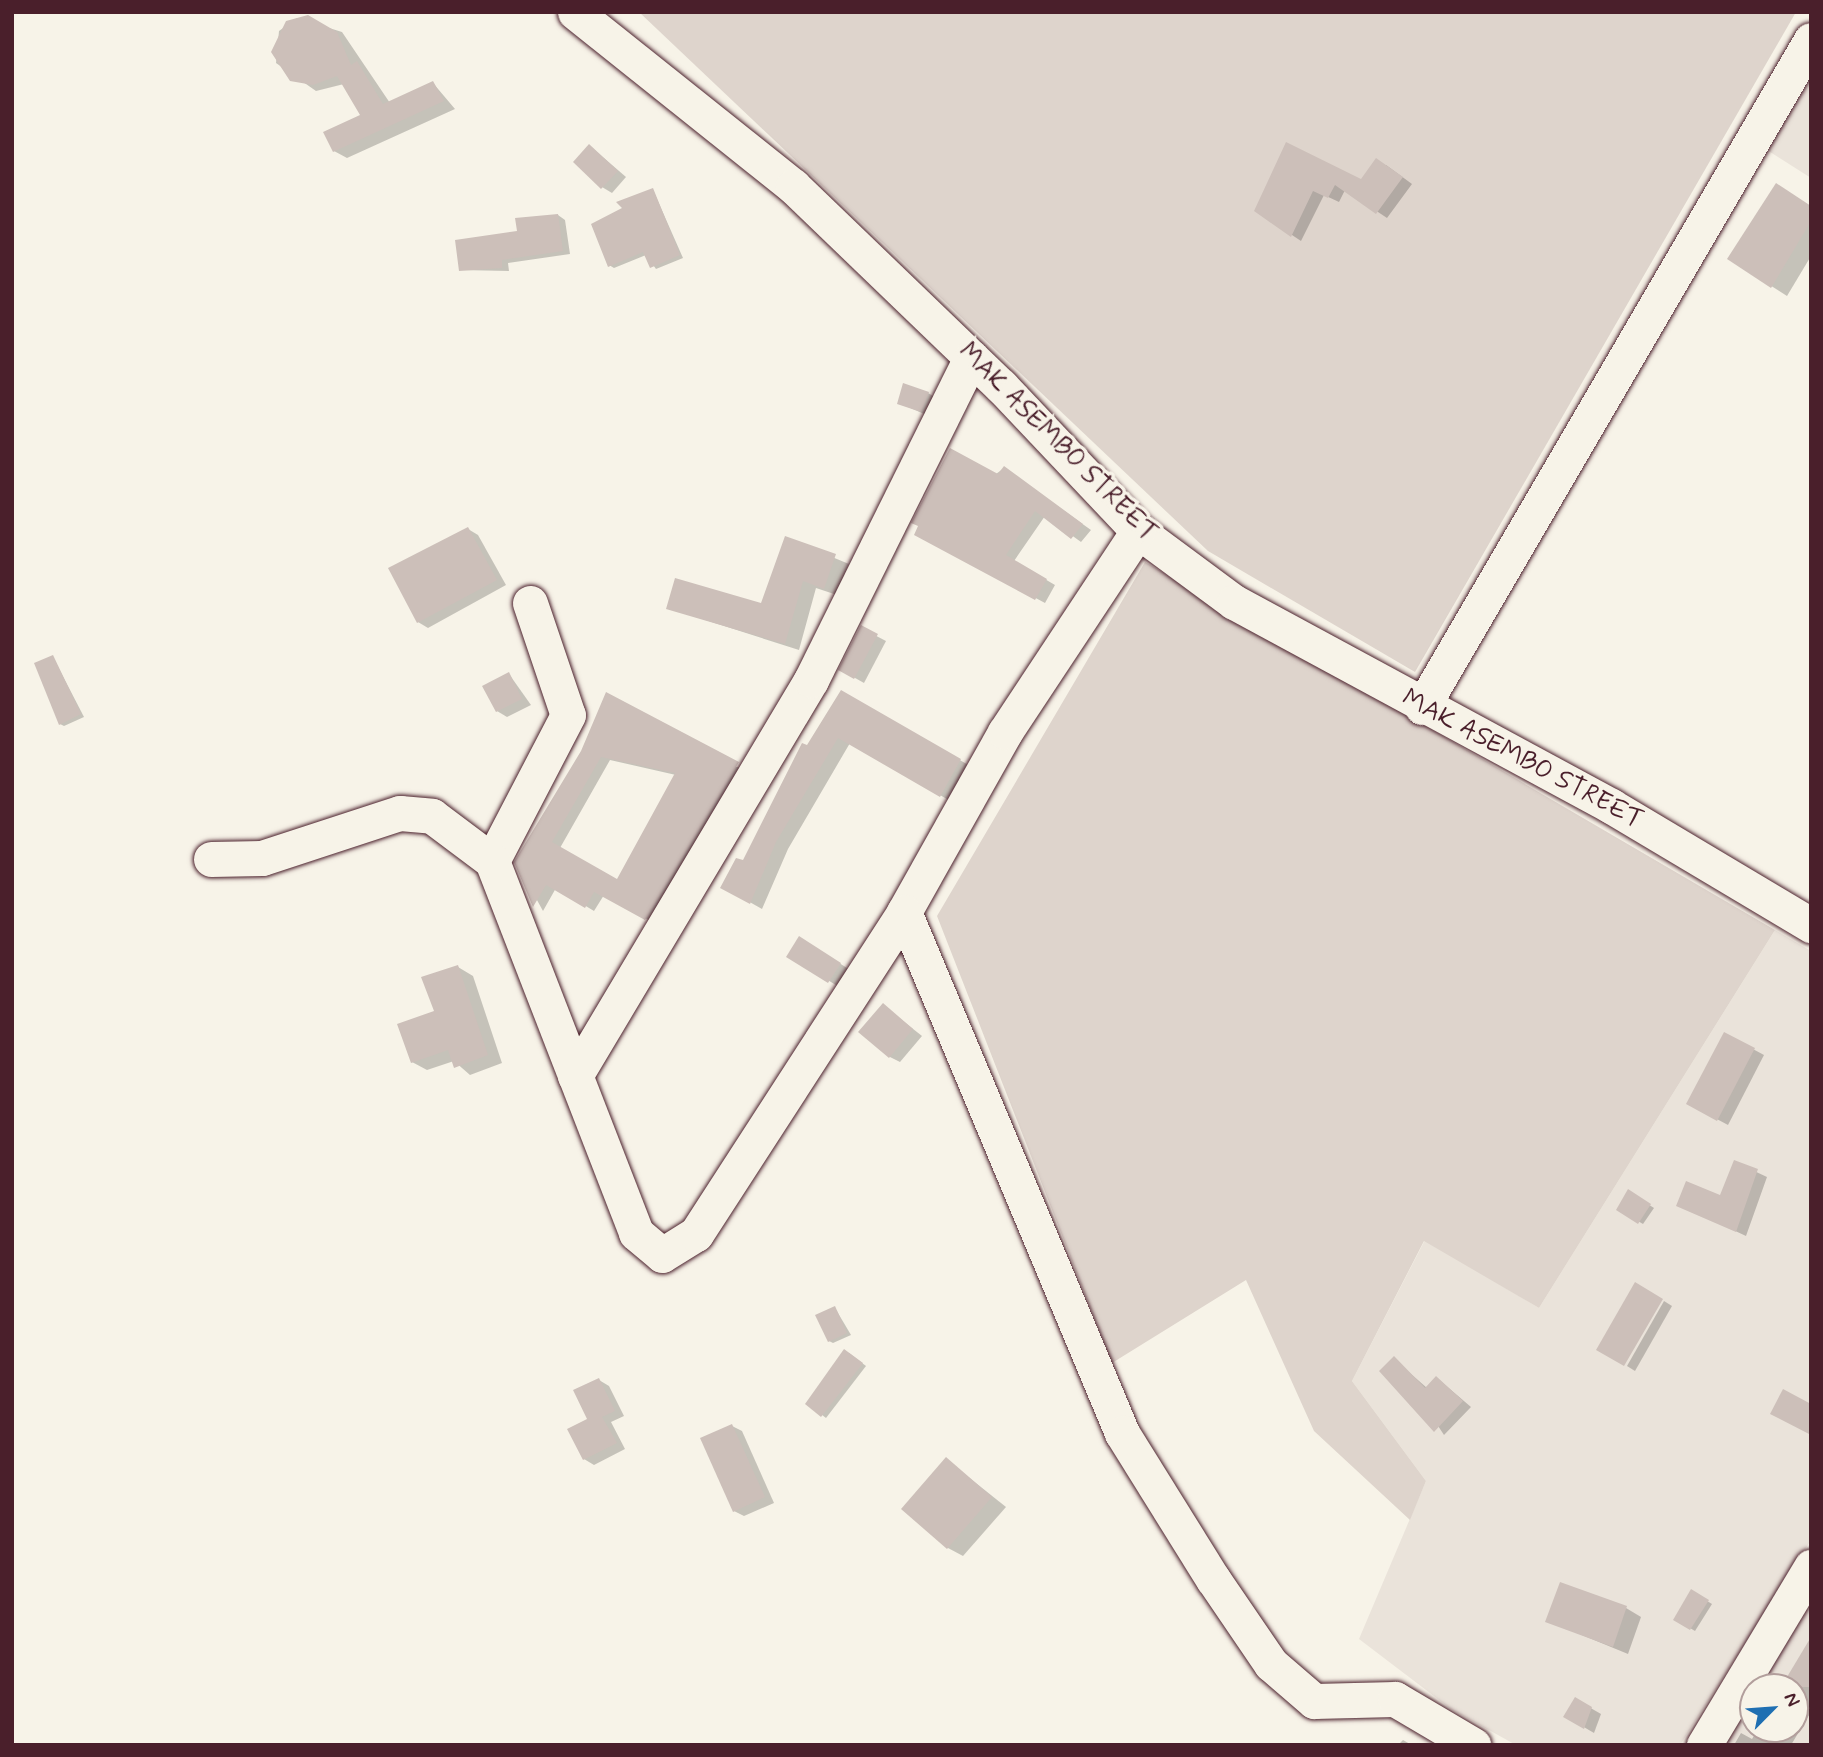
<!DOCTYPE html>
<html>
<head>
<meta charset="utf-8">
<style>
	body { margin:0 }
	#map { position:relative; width:1823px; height:1757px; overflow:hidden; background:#f7f3e8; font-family:Mynerve,sans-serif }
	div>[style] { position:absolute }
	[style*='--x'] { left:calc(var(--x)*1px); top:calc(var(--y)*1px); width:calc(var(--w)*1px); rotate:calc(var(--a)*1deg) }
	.built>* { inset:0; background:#eae3da }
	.green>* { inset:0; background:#ded4cc }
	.shadow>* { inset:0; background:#0003 }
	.building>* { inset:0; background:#ccbfb9 }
	.roads { filter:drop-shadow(0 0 2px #4a1f2b) drop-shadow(0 0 2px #4a1f2b) }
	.minor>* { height:35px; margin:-17.5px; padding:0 17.5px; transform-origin:17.5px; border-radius:17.5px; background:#f7f3e8 }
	span { translate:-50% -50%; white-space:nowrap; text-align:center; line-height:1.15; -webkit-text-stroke:7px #f7f3e8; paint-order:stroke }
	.street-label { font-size:26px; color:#4a1f2b }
	.frame { position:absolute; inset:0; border:14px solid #4a1f2b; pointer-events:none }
	.north { position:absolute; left:1739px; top:1673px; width:70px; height:70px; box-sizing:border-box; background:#f7f3e8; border:2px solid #b29e9c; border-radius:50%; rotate:65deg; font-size:19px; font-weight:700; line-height:28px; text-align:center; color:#4a1f2b }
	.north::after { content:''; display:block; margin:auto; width:24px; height:32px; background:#1f6fb2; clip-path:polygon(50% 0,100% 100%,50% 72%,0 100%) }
</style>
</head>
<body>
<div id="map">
	<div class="built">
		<div style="clip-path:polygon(1811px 78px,1811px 178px,1767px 150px)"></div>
		<div style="clip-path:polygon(1775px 930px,1811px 951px,1811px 1540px,1680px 1745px,1516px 1745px,1451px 1709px,1359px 1639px,1426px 1481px,1352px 1381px,1425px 1240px,1539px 1308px)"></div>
		<div style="clip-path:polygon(evenodd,1811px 1589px,1811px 1745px,1713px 1745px,1811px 1589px,1753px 1687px,1795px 1687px,1795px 1729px,1753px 1729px,1753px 1687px)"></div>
	</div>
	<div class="green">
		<div style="clip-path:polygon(639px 12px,1796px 12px,1415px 672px,1208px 551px)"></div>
		<div style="clip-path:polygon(1145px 562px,1775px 930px,1539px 1308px,1424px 1241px,1352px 1381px,1426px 1481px,1410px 1520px,1314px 1431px,1246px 1280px,1112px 1363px,937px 916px)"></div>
	</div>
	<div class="shadow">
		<div style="clip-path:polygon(297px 18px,342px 32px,390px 103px,433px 83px,455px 109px,347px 158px,334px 151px,363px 115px,344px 84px,316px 91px,276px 63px,279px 31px)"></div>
		<div style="clip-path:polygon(1287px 144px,1361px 181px,1386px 165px,1412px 184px,1387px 218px,1345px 190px,1339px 202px,1324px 195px,1301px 241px,1292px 235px)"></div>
		<div style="clip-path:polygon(590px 146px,626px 177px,612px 193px,602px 187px)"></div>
		<div style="clip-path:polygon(653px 190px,683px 258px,656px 269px,646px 255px,614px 268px,609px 265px)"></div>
		<div style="clip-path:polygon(1811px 207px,1811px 256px,1787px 296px,1729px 259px)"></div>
		<div style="clip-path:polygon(558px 215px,565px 220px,570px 254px,508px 263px,509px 271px,460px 270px)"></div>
		<div style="clip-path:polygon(928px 393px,938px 399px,931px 417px,899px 403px)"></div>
		<div style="clip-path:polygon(1004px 468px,1091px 530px,1081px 542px,1045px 516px,1014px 561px,1055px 585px,1045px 603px,916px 534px)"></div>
		<div style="clip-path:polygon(468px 529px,478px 535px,506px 585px,428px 628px,418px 622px)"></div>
		<div style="clip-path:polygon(786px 538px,849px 564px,837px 595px,816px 588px,799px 650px,668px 608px,762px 605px)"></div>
		<div style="clip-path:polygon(861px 628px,886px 641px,864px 683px,841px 670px)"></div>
		<div style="clip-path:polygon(53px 657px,84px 717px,64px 726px,60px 724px)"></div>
		<div style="clip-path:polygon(509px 674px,531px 705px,507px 717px,497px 711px)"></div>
		<div style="clip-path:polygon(842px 693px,972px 767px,952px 802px,850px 743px,788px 849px,762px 909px,723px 887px,743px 863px)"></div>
		<div style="clip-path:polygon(evenodd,582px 751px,747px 768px,654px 923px,604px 895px,594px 911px,556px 888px,543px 911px,516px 862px,582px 751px,610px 760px,676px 775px,618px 881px,560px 848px,610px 760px)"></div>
		<div style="clip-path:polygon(810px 944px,850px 970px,839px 987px,789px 956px)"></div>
		<div style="clip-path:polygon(458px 967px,473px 976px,502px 1063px,470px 1075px,454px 1061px,427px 1070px,412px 1062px)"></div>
		<div style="clip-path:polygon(883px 1005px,922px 1036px,900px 1062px,890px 1057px)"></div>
		<div style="clip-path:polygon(1725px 1034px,1764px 1055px,1728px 1125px,1698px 1109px)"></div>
		<div style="clip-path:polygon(1735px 1162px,1767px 1177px,1746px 1236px,1686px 1208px,1721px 1198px)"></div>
		<div style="clip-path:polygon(1629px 1192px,1654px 1208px,1643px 1224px,1618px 1209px)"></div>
		<div style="clip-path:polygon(1664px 1301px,1672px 1306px,1635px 1371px,1627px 1366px)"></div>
		<div style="clip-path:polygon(835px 1308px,851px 1335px,833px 1343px,829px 1341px)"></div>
		<div style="clip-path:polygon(849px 1353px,866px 1366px,826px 1418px,808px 1404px)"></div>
		<div style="clip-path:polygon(1394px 1359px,1427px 1388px,1437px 1378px,1471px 1407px,1444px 1435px)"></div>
		<div style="clip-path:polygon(599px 1380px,609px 1386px,624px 1416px,611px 1422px,625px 1449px,594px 1465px,584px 1459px)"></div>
		<div style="clip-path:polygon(732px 1426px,742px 1431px,774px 1503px,744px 1516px,734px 1511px)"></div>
		<div style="clip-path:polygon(947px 1460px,1006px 1507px,963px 1556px,948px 1548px)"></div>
		<div style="clip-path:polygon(1692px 1592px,1712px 1604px,1695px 1631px,1675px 1619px)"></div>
		<div style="clip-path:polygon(1626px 1608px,1641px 1617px,1628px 1654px,1548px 1621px)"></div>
		<div style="clip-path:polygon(1811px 1656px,1811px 1712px,1791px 1745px,1734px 1745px,1741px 1733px,1752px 1739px,1758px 1729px,1795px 1729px,1795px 1687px,1783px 1687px)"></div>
		<div style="clip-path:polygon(1575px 1699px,1601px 1714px,1594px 1733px,1565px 1716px)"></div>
		<div style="clip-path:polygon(1403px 1740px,1410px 1744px,1411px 1745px,1398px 1745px)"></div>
	</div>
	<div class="building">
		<div style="clip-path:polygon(308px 15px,337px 32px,351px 65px,357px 61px,383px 104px,433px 81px,444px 101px,333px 152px,323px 132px,360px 115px,337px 76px,313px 85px,290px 81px,271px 52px,286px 21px)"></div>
		<div style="clip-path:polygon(1286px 142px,1361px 179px,1376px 158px,1403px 177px,1376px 214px,1335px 185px,1328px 198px,1313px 191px,1291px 237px,1254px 211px)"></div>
		<div style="clip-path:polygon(589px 144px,618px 171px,601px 189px,573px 162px)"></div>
		<div style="clip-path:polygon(1776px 183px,1811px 206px,1811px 221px,1771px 288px,1727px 259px)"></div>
		<div style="clip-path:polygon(653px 188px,680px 255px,650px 268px,643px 252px,608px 267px,591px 224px,622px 208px,616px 202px)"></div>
		<div style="clip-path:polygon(558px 214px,563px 251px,502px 260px,502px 268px,459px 271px,455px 240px,517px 231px,515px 218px)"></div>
		<div style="clip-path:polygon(903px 383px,929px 392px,921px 412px,897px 404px)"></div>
		<div style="clip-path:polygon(950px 448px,998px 474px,1004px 466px,1083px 524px,1071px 539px,1035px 511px,1006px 555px,1047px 579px,1035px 600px,914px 535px,918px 526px,911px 523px)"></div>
		<div style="clip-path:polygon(468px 527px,497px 580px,417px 623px,388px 568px)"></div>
		<div style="clip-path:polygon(785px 536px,836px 554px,824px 589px,803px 581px,785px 644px,666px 609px,675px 578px,761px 603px)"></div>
		<div style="clip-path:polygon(861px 625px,878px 634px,854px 679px,838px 670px)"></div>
		<div style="clip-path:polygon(53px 655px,81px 714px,59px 725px,34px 663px)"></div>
		<div style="clip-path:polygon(509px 672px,522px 699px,496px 712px,482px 686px)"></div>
		<div style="clip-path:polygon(841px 690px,961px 759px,940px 797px,838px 738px,776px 842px,750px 904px,720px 888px,736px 858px,743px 860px,802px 743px,807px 745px)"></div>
		<div style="clip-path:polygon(evenodd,606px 692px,739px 762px,645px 920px,594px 892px,585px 908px,546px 885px,533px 907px,514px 862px,581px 751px,606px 692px,601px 757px,675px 773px,617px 879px,552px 842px,601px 757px)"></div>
		<div style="clip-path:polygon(799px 936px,841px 963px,828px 983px,786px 957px)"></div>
		<div style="clip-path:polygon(458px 965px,488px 1055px,454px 1068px,448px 1050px,411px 1063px,397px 1024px,434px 1011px,421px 977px)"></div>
		<div style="clip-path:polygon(883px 1003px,913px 1029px,889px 1058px,858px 1032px)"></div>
		<div style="clip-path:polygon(1724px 1032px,1755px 1048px,1717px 1121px,1686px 1104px)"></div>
		<div style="clip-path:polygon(1734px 1160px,1758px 1169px,1736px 1232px,1676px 1206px,1686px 1181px,1720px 1195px)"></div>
		<div style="clip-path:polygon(1628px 1189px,1651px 1204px,1638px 1224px,1616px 1210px)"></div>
		<div style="clip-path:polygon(1635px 1282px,1663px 1299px,1624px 1366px,1596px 1350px)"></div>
		<div style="clip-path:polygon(835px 1306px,847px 1333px,828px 1342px,815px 1315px)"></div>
		<div style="clip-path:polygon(844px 1349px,863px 1363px,821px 1417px,805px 1404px)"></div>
		<div style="clip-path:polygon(1394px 1356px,1425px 1388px,1436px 1376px,1463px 1401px,1434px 1432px,1379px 1371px)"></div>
		<div style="clip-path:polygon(599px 1378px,615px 1411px,602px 1417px,617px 1443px,583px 1460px,567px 1429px,587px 1419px,573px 1390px)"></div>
		<div style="clip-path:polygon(1783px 1389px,1811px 1404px,1811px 1435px,1770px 1414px)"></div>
		<div style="clip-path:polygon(732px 1424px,765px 1497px,733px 1512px,700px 1438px)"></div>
		<div style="clip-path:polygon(946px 1457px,992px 1497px,947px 1549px,901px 1509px)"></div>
		<div style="clip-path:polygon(1560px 1582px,1627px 1606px,1613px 1647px,1545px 1622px)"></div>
		<div style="clip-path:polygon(1691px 1589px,1709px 1600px,1690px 1630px,1673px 1620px)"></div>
		<div style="clip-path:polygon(1811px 1637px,1811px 1687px,1781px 1687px)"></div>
		<div style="clip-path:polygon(1575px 1697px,1592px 1707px,1584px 1729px,1563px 1717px)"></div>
	</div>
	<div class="roads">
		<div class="minor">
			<div style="--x:575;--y:12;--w:279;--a:38.6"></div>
			<div style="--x:793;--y:186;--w:289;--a:43.9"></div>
			<div style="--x:1001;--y:386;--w:199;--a:46.6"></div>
			<div style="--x:1138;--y:531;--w:119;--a:36.5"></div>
			<div style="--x:1234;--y:602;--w:429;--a:28.4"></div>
			<div style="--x:1611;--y:806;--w:233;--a:30.8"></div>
			<div style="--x:530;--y:603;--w:118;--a:71.3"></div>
			<div style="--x:568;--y:715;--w:165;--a:117.5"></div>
			<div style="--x:492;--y:861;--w:399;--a:68.8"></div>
			<div style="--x:636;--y:1233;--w:34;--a:40"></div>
			<div style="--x:662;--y:1255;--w:40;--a:-32"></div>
			<div style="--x:696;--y:1234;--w:383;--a:-57.1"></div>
			<div style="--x:904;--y:912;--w:206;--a:-60.7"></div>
			<div style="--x:1005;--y:732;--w:241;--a:-56.5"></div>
			<div style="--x:1422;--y:707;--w:772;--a:-59.75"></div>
			<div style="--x:211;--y:859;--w:51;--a:-1.1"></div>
			<div style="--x:262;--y:858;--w:145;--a:-18.1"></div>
			<div style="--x:400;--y:813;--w:32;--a:5"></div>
			<div style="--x:432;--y:816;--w:75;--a:36.9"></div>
			<div style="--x:904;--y:912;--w:565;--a:67.29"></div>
			<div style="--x:1122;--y:1433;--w:172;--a:58.1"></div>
			<div style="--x:1213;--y:1579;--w:103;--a:55.7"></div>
			<div style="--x:1271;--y:1664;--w:57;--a:40.7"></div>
			<div style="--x:1314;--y:1701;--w:81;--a:-1.4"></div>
			<div style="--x:1395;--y:1699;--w:91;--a:30.5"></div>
			<div style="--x:575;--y:1076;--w:461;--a:-59.2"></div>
			<div style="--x:811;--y:680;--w:360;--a:-63.6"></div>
			<div style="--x:1704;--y:1745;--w:208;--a:-59"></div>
		</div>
	</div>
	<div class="street-label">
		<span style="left:1057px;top:443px;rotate:45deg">MAK ASEMBO STREET</span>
		<span style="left:1522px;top:760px;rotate:28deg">MAK ASEMBO STREET</span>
	</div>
	<div class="frame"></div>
	<div class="north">N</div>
</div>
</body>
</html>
